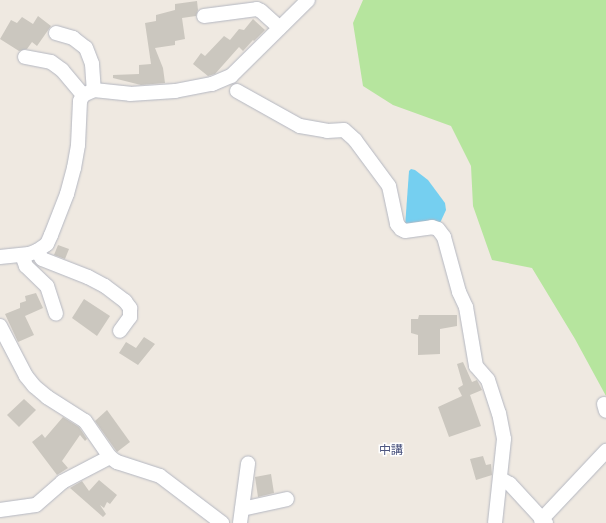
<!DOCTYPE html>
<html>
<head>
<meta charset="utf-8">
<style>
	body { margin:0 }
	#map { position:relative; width:606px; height:523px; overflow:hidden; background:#efe9e1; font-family:Montserrat,"Noto Sans JP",sans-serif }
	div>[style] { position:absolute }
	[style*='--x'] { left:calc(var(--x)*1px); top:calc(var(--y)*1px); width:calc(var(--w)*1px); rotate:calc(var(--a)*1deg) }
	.green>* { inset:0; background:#b6e59e }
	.water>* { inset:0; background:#75cff0 }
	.building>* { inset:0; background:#cbc7bf }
	.roads { filter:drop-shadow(0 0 1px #b4b7c1) drop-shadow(0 0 1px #b4b7c1) }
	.street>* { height:14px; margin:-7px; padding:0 7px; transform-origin:7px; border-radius:7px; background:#fff }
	span { translate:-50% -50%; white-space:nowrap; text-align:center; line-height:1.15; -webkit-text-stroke:3px #fff; paint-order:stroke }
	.neighbourhood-label { font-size:12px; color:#4d5680 }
</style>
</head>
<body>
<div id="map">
	<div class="green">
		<div style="clip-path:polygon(363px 0,606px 0,606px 396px,575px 339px,532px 268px,492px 260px,473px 206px,471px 166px,451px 126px,393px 105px,363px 86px,353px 23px)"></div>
	</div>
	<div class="water">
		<div style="clip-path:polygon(411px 169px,415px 170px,428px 180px,445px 203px,446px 210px,440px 223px,405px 227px,409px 171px)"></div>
	</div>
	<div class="building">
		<div style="clip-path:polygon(197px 1px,198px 10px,196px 16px,182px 18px,185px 39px,175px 41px,175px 45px,155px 48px,163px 68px,165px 83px,141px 85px,113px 78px,113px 75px,139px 74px,139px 65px,151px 64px,145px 23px,156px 21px,156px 15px,175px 10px,175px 4px)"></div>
		<div style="clip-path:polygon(38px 16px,51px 26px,37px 46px,32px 42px,27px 49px,19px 51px,0 39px,11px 20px,17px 23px,22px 17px,33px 24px)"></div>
		<div style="clip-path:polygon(253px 19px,265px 30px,254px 41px,253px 40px,243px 51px,239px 47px,215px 74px,208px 76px,193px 64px,201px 53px,205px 56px,224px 36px,230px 40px,239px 29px,244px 30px)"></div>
		<div style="clip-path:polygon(58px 245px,69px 249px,65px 259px,54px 255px)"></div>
		<div style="clip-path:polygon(36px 293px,43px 308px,25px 316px,34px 335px,18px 342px,5px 314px,20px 308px,20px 303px,26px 301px,25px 296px)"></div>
		<div style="clip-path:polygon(84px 299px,110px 316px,97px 336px,72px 318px)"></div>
		<div style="clip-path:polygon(419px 315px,457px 315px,457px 326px,440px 329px,440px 354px,418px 355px,418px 335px,411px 333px,411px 319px,418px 319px)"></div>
		<div style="clip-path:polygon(144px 337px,155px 344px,138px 365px,119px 353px,126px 342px,136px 348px)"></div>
		<div style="clip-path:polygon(463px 362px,472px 382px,477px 380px,482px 390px,470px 395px,481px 426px,449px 437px,438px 407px,462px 396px,458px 388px,463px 385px,457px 364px)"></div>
		<div style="clip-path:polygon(24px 399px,36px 410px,19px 427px,7px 415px)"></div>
		<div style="clip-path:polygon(107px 410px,130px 442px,117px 452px,95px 421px)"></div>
		<div style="clip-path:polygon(63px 417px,79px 427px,87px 439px,85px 441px,80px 435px,62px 461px,68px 468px,57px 475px,32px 442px,42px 434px,45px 438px)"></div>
		<div style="clip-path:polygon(483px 456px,486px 465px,491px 464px,492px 475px,476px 480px,470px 459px)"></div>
		<div style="clip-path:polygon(271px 474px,274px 493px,258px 497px,255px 477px)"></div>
		<div style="clip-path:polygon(99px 480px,117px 495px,110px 504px,107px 502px,104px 508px,100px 505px,106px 514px,103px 517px,70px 488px,82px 481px,89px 491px)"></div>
	</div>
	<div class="roads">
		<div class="street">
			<div style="--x:204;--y:16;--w:53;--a:-7.5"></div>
			<div style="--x:257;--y:9;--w:4;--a:27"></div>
			<div style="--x:261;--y:11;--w:25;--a:42"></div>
			<div style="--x:56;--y:33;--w:18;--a:16"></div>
			<div style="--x:73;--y:38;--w:16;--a:38"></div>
			<div style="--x:86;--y:48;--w:17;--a:69"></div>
			<div style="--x:92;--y:64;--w:26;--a:86"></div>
			<div style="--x:25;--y:57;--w:26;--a:11"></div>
			<div style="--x:51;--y:62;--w:14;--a:36"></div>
			<div style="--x:62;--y:70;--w:33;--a:50"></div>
			<div style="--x:237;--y:91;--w:72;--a:29.1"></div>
			<div style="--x:300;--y:126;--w:27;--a:10"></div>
			<div style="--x:327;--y:131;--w:17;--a:-3"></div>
			<div style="--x:344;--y:130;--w:15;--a:42"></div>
			<div style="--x:355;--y:140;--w:57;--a:53.5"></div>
			<div style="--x:389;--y:186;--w:39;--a:78"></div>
			<div style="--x:397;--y:224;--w:6;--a:51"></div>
			<div style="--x:401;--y:229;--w:4;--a:27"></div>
			<div style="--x:405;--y:231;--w:27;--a:-8"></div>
			<div style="--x:432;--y:227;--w:6;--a:18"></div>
			<div style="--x:438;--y:229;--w:10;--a:53"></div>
			<div style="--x:444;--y:237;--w:57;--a:74.7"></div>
			<div style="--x:459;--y:292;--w:17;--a:65"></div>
			<div style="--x:466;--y:307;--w:60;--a:80.4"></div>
			<div style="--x:476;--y:366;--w:18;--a:49"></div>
			<div style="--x:488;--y:380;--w:35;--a:72"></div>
			<div style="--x:499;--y:413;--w:26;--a:79"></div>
			<div style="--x:504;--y:439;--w:84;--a:96.1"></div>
			<div style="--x:37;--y:251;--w:9;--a:58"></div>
			<div style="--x:42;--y:259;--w:49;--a:21.4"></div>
			<div style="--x:88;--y:277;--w:19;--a:28"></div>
			<div style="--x:105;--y:286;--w:25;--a:37"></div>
			<div style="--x:125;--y:301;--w:9;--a:54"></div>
			<div style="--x:130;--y:308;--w:9;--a:90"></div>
			<div style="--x:130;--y:317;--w:17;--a:126"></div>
			<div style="--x:22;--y:255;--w:12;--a:70"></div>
			<div style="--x:26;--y:266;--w:29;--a:44"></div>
			<div style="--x:47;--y:286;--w:29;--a:72"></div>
			<div style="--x:0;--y:257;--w:29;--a:-6"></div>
			<div style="--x:29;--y:254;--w:9;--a:-21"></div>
			<div style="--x:37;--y:251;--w:12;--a:-35"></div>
			<div style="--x:47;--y:244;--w:10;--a:-66"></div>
			<div style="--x:51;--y:235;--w:44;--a:-68.7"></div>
			<div style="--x:67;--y:194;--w:27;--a:-75"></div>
			<div style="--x:74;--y:168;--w:23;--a:-80"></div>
			<div style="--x:78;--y:145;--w:44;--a:-87.4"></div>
			<div style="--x:80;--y:101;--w:7;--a:-63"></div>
			<div style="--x:83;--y:95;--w:12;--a:-24"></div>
			<div style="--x:94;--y:90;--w:36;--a:6"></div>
			<div style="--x:130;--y:94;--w:45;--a:-3.8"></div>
			<div style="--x:175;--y:91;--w:38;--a:-11"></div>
			<div style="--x:212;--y:84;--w:21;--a:-23"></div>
			<div style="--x:231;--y:76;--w:108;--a:-44.6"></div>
			<div style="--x:0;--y:326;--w:56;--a:62.5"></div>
			<div style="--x:26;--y:376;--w:13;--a:51"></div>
			<div style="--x:34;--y:386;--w:17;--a:40"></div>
			<div style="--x:47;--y:397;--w:45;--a:32.3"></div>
			<div style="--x:85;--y:421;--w:44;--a:55.2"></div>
			<div style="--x:110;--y:457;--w:9;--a:36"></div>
			<div style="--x:117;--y:462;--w:45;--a:18"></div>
			<div style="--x:160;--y:476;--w:78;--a:37.2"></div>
			<div style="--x:604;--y:404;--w:7;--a:74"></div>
			<div style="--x:501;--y:479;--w:10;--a:29"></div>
			<div style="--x:510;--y:484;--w:53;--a:47.3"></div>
			<div style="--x:242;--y:509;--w:46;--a:-12.5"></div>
			<div style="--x:0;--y:510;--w:36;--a:-8"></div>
			<div style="--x:36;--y:505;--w:35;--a:-41"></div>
			<div style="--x:62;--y:482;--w:54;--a:-27.5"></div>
			<div style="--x:541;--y:520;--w:95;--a:-46.7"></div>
			<div style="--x:240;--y:523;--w:60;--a:-82.3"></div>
		</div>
	</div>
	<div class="neighbourhood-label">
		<span style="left:391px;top:450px">中講</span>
	</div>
</div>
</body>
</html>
